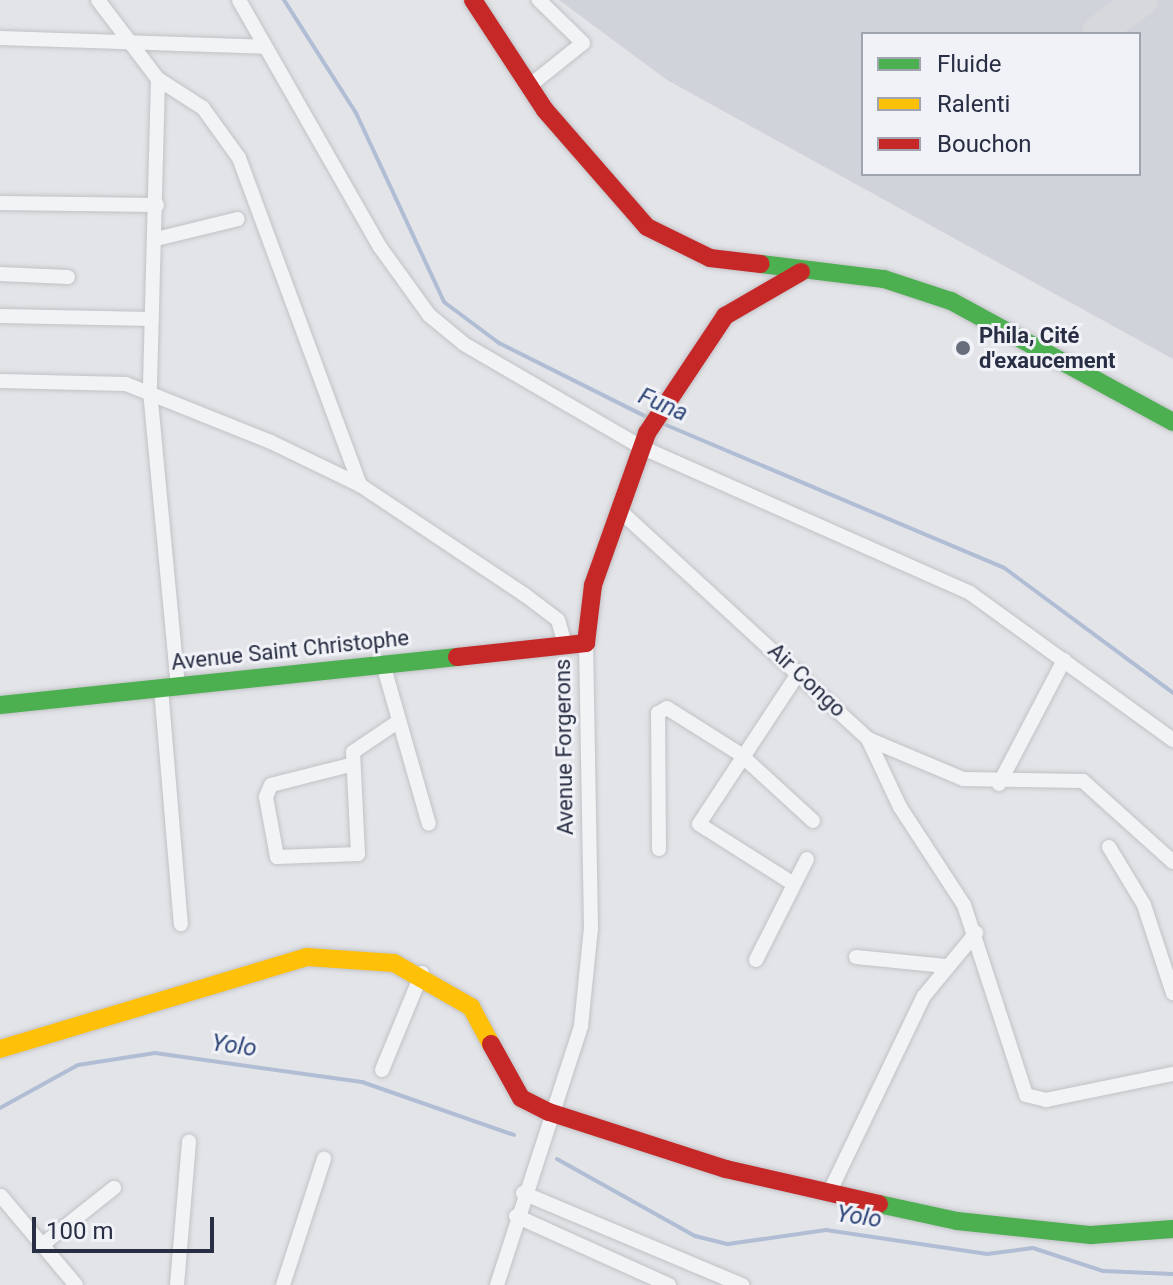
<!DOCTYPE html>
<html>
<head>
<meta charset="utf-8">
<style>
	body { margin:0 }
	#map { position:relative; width:1173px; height:1285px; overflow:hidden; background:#e3e4e8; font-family:Roboto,sans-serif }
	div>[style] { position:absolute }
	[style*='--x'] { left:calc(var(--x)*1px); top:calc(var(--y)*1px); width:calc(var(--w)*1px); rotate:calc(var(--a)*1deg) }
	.built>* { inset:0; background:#d1d3db }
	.stream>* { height:4px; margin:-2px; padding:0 2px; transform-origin:2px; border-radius:2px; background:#b0bdd4 }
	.taxiway>* { height:32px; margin:-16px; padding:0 16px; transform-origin:16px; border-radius:16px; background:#d7d8dc }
	.roads { filter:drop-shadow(0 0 2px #c1c2c6) drop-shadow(0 0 2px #c1c2c6) }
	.street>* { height:14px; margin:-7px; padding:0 7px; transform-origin:7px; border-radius:7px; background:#f2f3f5 }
	.fast>* { height:18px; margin:-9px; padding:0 9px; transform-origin:9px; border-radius:9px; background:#4caf50 }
	.slow>* { height:18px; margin:-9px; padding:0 9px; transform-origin:9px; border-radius:9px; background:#ffc107 }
	.jam>* { height:18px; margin:-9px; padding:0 9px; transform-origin:9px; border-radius:9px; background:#c62828 }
	.dots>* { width:22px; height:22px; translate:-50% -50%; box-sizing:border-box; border:4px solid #f0f2f7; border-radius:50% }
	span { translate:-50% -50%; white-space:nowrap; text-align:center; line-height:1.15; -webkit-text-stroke:6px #f0f2f7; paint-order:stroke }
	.poi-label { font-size:22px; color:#282e43; font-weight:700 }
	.left { translate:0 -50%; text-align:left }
	.street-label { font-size:22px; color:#282e43 }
	.water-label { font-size:24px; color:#304779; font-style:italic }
	.legend { position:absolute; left:861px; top:32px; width:280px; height:144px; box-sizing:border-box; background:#f0f2f7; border:2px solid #a0a4af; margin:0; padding:10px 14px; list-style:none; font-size:24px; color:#282e43 }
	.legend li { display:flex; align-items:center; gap:16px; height:40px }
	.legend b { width:40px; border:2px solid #a0a4af }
	.scale { position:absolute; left:32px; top:1217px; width:182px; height:36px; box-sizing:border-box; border:4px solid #282e43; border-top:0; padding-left:10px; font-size:24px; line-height:28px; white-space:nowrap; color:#282e43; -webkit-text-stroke:6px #f0f2f7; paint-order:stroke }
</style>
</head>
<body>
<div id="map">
	<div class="built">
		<div style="clip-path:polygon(evenodd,559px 0,1173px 0,1173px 359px,667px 80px,559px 0,863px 34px,1139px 34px,1139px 174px,863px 174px,863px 34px)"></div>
	</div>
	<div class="stream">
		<div style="--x:284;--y:0;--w:134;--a:57.5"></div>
		<div style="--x:356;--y:113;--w:208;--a:65"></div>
		<div style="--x:444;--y:302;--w:69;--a:36.7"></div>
		<div style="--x:499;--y:343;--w:170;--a:26.6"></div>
		<div style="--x:659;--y:422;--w:373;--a:22.9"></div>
		<div style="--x:1003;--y:567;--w:212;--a:36.5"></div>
		<div style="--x:0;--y:1108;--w:89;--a:-28.9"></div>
		<div style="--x:78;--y:1065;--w:78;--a:-8.9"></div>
		<div style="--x:155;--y:1053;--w:209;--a:8"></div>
		<div style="--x:362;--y:1082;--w:161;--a:19.2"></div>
		<div style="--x:557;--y:1159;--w:158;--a:29.2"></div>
		<div style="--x:695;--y:1236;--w:34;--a:14"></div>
		<div style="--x:728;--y:1244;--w:99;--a:-8.1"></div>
		<div style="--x:826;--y:1230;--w:163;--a:8.5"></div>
		<div style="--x:987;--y:1254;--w:46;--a:-7.4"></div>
		<div style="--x:1033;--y:1248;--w:74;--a:18.2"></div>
		<div style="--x:1103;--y:1271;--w:70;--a:2.5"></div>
	</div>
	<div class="taxiway">
		<div style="--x:1099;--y:31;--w:53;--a:-35.8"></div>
	</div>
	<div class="roads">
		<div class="street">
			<div style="--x:98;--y:0;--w:99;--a:52.8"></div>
			<div style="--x:158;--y:79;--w:312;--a:91.5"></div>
			<div style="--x:150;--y:391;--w:296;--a:84.6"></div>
			<div style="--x:239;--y:0;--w:284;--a:60.3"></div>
			<div style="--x:380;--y:247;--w:84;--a:54.2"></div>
			<div style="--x:429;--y:315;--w:45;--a:39.6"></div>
			<div style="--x:464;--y:344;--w:205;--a:30.2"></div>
			<div style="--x:641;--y:447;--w:360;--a:23.9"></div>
			<div style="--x:970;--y:593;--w:251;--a:35.9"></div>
			<div style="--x:0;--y:38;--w:265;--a:1.9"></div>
			<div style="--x:158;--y:79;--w:54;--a:32.8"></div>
			<div style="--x:203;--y:108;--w:62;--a:54.2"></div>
			<div style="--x:239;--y:158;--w:349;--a:69.7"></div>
			<div style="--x:528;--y:87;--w:70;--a:-38.7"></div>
			<div style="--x:583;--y:43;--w:62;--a:-135.7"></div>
			<div style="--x:0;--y:203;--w:157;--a:0.7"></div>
			<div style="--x:156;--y:239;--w:84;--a:-13.7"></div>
			<div style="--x:0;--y:274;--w:68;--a:2.5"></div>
			<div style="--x:0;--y:316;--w:152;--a:1.1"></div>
			<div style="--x:0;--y:381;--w:126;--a:1.4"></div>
			<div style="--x:126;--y:384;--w:156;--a:21.8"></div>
			<div style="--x:271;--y:442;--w:99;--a:25.8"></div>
			<div style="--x:360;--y:485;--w:198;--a:33.7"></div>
			<div style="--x:525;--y:595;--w:41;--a:37.1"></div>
			<div style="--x:558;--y:620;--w:26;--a:74"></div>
			<div style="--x:618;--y:509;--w:340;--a:42.6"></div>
			<div style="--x:868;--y:739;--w:103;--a:22.8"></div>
			<div style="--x:963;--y:779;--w:120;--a:1"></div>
			<div style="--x:1083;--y:781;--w:121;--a:42"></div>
			<div style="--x:383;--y:664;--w:166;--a:74"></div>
			<div style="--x:161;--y:688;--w:237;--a:85.2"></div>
			<div style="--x:868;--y:739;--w:75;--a:64.8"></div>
			<div style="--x:900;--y:807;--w:117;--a:56.9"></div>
			<div style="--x:964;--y:905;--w:200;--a:71.9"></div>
			<div style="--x:1026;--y:1095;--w:21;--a:14"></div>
			<div style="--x:1046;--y:1100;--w:130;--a:-11.6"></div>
			<div style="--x:350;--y:765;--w:81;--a:165.8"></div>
			<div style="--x:271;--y:785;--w:13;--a:113"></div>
			<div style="--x:266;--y:797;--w:61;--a:79.6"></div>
			<div style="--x:277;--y:857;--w:81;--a:-2.1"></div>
			<div style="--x:358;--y:854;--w:102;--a:-92.8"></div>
			<div style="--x:353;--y:752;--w:55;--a:-34"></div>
			<div style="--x:999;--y:784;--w:140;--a:-62.3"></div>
			<div style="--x:1109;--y:847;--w:68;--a:58.9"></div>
			<div style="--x:1144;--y:905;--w:93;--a:71.8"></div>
			<div style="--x:659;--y:849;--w:136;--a:-90.4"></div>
			<div style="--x:658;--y:713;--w:10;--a:-29"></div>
			<div style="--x:667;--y:708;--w:86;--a:32.2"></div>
			<div style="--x:740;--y:754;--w:99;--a:42.5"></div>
			<div style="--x:792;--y:883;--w:110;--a:-147.6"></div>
			<div style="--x:699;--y:824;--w:183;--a:-56.6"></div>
			<div style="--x:856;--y:957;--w:90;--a:5.7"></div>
			<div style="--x:756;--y:960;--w:113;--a:-63.2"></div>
			<div style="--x:382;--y:1070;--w:105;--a:-67.6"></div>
			<div style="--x:830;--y:1191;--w:216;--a:-64.3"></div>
			<div style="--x:924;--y:996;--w:82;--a:-50.5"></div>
			<div style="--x:523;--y:1193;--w:238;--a:22.8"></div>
			<div style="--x:1;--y:1196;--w:116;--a:49.9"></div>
			<div style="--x:516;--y:1216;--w:168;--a:24.3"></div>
			<div style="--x:42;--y:1245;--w:92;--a:-38.4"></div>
			<div style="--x:177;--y:1285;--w:144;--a:-85.2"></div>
			<div style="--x:283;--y:1285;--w:133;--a:-72"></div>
			<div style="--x:497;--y:1285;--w:272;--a:-72"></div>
			<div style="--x:581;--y:1026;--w:99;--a:-84.2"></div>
			<div style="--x:591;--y:928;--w:285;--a:-91"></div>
		</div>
		<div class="fast">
			<div style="--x:761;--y:264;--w:124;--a:7"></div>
			<div style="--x:884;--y:279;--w:71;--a:18.2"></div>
			<div style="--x:951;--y:301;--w:253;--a:28.6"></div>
			<div style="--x:0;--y:705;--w:460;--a:-6"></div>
			<div style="--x:879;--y:1204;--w:80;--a:12.3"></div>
			<div style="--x:957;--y:1221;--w:135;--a:6"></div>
			<div style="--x:1091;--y:1235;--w:82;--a:-4.2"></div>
		</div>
		<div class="slow">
			<div style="--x:0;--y:1049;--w:320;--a:-16.7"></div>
			<div style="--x:307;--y:957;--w:87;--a:3.9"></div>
			<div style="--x:394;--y:963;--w:89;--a:29.7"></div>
			<div style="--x:471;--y:1007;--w:42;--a:61.6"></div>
		</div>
		<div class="jam">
			<div style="--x:473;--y:0;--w:131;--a:56.8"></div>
			<div style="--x:545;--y:110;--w:155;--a:48.9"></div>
			<div style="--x:647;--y:227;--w:70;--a:26.2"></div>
			<div style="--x:710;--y:258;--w:51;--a:6.7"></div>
			<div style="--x:457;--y:657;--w:130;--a:-6.2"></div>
			<div style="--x:586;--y:643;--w:58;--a:-83.1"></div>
			<div style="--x:593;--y:585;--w:161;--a:-70.4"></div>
			<div style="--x:647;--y:433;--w:141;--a:-56.3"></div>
			<div style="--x:725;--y:316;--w:88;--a:-30.1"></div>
			<div style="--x:491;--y:1044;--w:62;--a:60.9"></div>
			<div style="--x:521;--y:1098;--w:31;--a:27"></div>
			<div style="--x:549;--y:1112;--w:186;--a:17.9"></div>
			<div style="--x:726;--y:1169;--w:157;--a:12.9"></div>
		</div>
	</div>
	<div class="dots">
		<div style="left:963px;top:348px;background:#696e7d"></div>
	</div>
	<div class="poi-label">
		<span class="left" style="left:979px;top:348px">Phila, Cité<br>d'exaucement</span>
	</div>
	<div class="street-label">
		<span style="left:290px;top:650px;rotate:-6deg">Avenue Saint Christophe</span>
		<span style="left:807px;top:680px;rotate:43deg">Air Congo</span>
		<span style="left:564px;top:747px;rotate:-91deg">Avenue Forgerons</span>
	</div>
	<div class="water-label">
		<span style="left:663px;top:405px;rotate:23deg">Funa</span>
		<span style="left:234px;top:1046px;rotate:8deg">Yolo</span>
		<span style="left:859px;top:1217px;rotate:8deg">Yolo</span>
	</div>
	<ul class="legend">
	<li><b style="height:10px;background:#4caf50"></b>Fluide</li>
	<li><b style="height:10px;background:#ffc107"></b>Ralenti</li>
	<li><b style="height:10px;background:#c62828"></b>Bouchon</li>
	</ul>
	<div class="scale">100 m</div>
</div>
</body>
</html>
